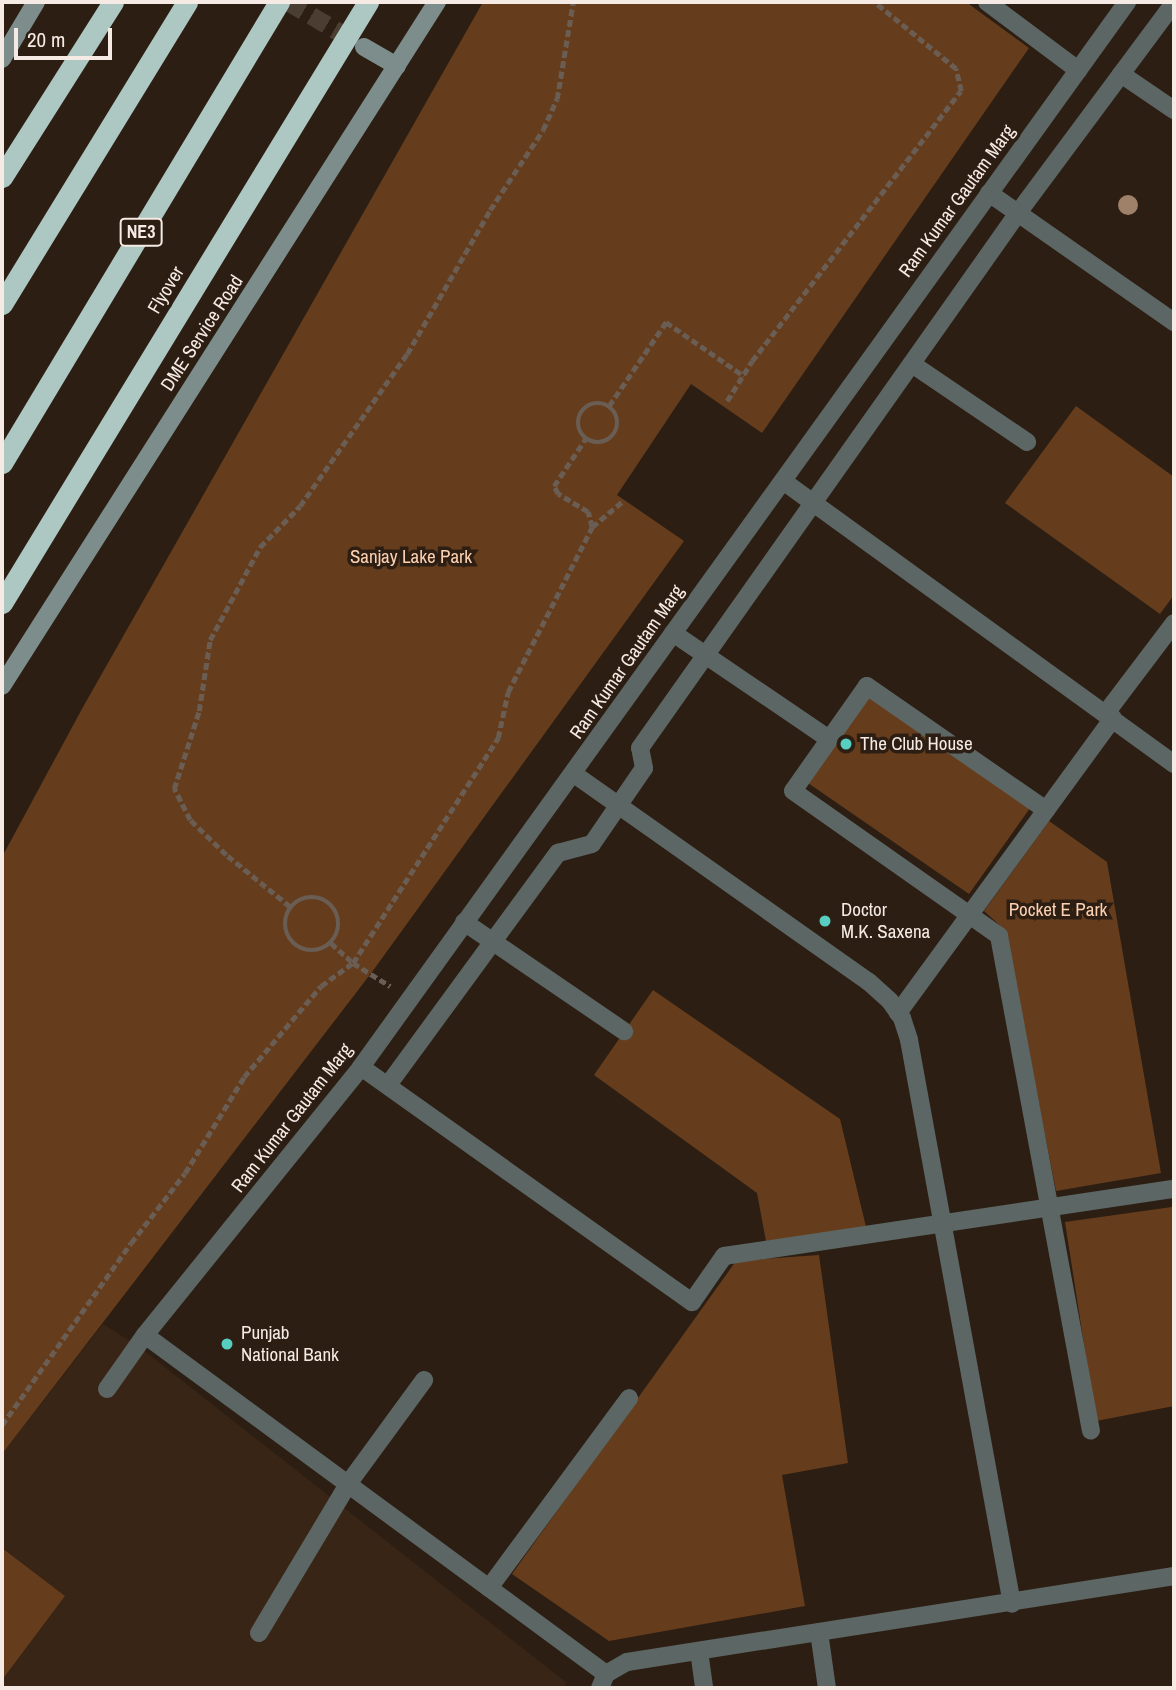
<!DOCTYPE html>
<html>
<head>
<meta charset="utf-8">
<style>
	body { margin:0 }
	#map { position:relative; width:1176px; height:1690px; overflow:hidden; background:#2c1e13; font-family:"Archivo Narrow",sans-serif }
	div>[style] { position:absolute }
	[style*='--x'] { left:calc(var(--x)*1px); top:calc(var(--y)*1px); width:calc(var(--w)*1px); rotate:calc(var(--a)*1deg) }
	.built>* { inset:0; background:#392516 }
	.green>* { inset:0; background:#663d1c }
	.secondary-tunnel>* { height:18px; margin-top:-9px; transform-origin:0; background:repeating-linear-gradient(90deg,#4a3d32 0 18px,transparent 0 27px) }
	.path>* { height:4.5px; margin-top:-2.25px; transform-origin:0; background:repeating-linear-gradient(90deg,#6a5d53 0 7px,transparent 0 10.5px) }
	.path>.ring { margin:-2.25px; padding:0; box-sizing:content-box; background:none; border:4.5px solid #6a5d53; border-radius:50% }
	.lane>* { height:18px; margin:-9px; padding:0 9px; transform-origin:9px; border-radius:9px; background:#5c6664 }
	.street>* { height:18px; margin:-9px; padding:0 9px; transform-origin:9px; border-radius:9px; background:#5c6664 }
	.secondary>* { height:18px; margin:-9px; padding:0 9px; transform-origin:9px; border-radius:9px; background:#7c8d8b }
	.highway>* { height:21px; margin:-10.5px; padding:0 10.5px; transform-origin:10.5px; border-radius:10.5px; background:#adc7c3 }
	.highway-bridge>* { height:21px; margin:-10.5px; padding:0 10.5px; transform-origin:10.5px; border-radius:10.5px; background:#adc7c3 }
	.trees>* { width:20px; height:20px; margin:-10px; border-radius:50%; background:#9f8069 }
	.dots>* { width:19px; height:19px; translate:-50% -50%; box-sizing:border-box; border:4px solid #2c1e13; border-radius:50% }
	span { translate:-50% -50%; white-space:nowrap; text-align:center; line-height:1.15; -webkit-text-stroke:7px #2c1e13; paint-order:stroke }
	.shield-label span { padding:2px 5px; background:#2c1e13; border:2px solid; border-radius:5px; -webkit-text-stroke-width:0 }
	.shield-label { font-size:18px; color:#f5ebe4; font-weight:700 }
	.street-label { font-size:19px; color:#f5ebe4 }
	.park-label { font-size:19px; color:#fdd0b0 }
	.poi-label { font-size:19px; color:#f5ebe4 }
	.left { translate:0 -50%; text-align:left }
	.frame { position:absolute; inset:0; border:4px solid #f5ebe4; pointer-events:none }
	.scale { position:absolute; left:14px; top:28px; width:98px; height:32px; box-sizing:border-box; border:4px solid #f5ebe4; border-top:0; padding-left:9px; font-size:21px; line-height:24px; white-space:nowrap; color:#f5ebe4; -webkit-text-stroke:5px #2c1e13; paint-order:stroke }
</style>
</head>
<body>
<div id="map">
	<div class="built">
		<div style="clip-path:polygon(103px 1324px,138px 1346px,567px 1683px,562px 1688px,2px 1688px,2px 1680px,65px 1596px,2px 1548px,2px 1454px)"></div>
	</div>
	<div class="green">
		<div style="clip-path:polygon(483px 2px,966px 2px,1029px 48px,762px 433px,691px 384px,617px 495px,684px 541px,372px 972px,2px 1454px,2px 857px,83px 707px)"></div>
		<div style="clip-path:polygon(1076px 406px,1174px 477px,1174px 595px,1160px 614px,1005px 503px)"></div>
		<div style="clip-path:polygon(869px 696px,1030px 808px,969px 894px,808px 783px)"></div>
		<div style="clip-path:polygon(1049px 821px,1107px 862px,1161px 1173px,1056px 1191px,1005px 930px,984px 911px)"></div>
		<div style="clip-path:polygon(653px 990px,840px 1119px,867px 1231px,766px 1241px,757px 1193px,594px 1075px)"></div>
		<div style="clip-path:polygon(1172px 1207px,1174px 1406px,1096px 1421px,1065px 1222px)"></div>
		<div style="clip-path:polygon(819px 1255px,848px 1463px,782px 1475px,805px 1606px,609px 1641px,512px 1574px,736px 1261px)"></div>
		<div style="clip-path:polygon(2px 1548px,65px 1596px,2px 1680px)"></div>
	</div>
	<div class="secondary-tunnel">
		<div style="--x:288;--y:2;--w:80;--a:30.7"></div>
	</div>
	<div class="path">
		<div style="--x:727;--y:401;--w:47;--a:-58"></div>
		<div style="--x:752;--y:361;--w:341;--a:-52.3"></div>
		<div style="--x:961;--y:91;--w:23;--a:-103"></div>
		<div style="--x:956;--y:69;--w:106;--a:-140.7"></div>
		<div class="ring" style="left:578px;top:403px;width:35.5px;height:35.5px"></div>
		<div style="--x:609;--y:406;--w:102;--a:-55.8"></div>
		<div style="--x:666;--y:322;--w:95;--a:34.7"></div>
		<div style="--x:592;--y:527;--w:40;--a:-40"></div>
		<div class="ring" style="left:285px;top:897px;width:49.5px;height:49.5px"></div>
		<div style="--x:290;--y:907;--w:82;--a:-140.9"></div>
		<div style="--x:226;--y:855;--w:50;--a:-135.8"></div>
		<div style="--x:190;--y:820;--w:35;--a:-117"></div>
		<div style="--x:174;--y:789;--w:82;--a:-72.2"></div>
		<div style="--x:199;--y:711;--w:72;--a:-81.2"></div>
		<div style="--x:210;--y:640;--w:106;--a:-61.7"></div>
		<div style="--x:260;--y:547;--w:57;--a:-45.7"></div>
		<div style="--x:300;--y:506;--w:186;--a:-54.9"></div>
		<div style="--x:407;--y:354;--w:166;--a:-60"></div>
		<div style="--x:490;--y:210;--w:96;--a:-56.5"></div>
		<div style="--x:543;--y:130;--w:34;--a:-66"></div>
		<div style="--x:557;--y:99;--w:98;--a:-80.6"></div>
		<div style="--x:331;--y:943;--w:30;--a:42"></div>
		<div style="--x:353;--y:963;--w:44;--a:31.9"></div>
		<div style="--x:2;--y:1425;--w:223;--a:-54.7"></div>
		<div style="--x:131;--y:1243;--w:88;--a:-52.4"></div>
		<div style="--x:185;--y:1173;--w:113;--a:-58.4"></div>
		<div style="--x:244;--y:1077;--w:119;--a:-49.8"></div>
		<div style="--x:321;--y:986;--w:39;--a:-36"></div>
		<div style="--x:353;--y:963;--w:268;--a:-57.2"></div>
		<div style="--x:498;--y:738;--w:47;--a:-77.7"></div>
		<div style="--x:508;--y:692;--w:185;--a:-63"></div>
		<div style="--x:592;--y:527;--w:16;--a:-105"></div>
		<div style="--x:588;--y:512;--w:35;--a:-149"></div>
		<div style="--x:558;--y:494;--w:9;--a:-117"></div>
		<div style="--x:554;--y:486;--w:58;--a:-56.3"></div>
	</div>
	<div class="lane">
		<div style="--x:987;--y:2;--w:114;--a:36.8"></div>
		<div style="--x:1121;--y:74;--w:64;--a:34.2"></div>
		<div style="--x:912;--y:364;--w:139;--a:34.1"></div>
		<div style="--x:673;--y:633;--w:189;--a:34.2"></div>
		<div style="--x:1106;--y:713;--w:113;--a:-52.9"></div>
		<div style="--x:1046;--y:810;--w:218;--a:-145.3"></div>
		<div style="--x:867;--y:686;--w:128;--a:125.2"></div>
		<div style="--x:793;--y:791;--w:252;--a:35.1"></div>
		<div style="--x:999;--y:936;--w:503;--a:79.47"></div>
		<div style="--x:464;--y:922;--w:194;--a:34.3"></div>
		<div style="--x:898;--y:1013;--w:365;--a:-53.9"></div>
		<div style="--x:388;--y:1085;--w:288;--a:-53.8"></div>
		<div style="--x:558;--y:853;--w:35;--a:-15"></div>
		<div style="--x:592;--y:844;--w:92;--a:-55.6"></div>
		<div style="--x:644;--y:768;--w:20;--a:-101"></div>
		<div style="--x:640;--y:748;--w:655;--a:-54.76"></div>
		<div style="--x:1018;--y:213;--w:262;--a:-53.4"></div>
		<div style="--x:692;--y:1302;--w:56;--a:-55.2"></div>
		<div style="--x:724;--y:1256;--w:455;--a:-8.5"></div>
		<div style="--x:107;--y:1389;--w:66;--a:-54.9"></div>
		<div style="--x:489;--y:1588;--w:236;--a:-53.6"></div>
		<div style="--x:819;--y:1632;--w:57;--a:81.9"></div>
		<div style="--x:259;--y:1633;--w:174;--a:-59.1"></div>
		<div style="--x:348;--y:1484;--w:129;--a:-53.8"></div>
		<div style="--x:699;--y:1651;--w:37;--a:82"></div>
	</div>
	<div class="street">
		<div style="--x:989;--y:193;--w:226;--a:34.9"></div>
		<div style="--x:783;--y:481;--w:483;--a:35.9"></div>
		<div style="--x:574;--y:774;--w:361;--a:35.2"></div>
		<div style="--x:869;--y:982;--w:28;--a:42"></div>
		<div style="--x:890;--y:1001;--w:21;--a:55"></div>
		<div style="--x:902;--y:1018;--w:23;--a:72"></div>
		<div style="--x:909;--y:1040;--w:573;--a:79.65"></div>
		<div style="--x:361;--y:1067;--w:406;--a:35.4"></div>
		<div style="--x:606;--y:1674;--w:572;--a:-143.67"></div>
		<div style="--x:145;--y:1335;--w:344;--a:-51.1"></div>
		<div style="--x:361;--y:1067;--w:1312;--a:-54.27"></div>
		<div style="--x:600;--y:1688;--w:15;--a:-67"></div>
		<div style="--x:606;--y:1674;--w:24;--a:-30"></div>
		<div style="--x:627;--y:1662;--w:554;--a:-8.93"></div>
	</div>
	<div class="secondary">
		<div style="--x:364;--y:47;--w:38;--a:30"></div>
		<div style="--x:2;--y:59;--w:66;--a:-59.2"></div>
		<div style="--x:2;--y:686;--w:811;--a:-57.55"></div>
	</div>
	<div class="highway">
		<div style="--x:2;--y:177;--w:207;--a:-57.6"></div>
		<div style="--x:2;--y:304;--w:354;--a:-58.5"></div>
		<div style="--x:2;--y:463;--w:538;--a:-59"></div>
	</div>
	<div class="highway-bridge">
		<div style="--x:2;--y:603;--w:704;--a:-58.66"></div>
	</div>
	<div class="trees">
		<div style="left:1128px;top:205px"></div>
	</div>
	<div class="dots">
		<div style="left:846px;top:744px;background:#58cec0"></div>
		<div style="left:825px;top:921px;background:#58cec0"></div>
		<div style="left:227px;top:1344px;background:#58cec0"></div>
	</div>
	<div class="shield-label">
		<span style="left:141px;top:232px">NE3</span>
	</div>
	<div class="street-label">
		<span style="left:957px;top:201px;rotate:-54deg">Ram Kumar Gautam Marg</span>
		<span style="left:166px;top:290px;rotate:-59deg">Flyover</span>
		<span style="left:202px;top:333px;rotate:-57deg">DME Service Road</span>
		<span style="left:627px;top:662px;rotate:-55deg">Ram Kumar Gautam Marg</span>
		<span style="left:292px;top:1118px;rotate:-52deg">Ram Kumar Gautam Marg</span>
	</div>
	<div class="park-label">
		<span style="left:411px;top:557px">Sanjay Lake Park</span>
		<span style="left:1058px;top:910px">Pocket E Park</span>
	</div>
	<div class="poi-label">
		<span class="left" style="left:860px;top:744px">The Club House</span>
		<span class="left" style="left:841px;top:921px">Doctor<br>M.K. Saxena</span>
		<span class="left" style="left:241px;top:1344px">Punjab<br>National Bank</span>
	</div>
	<div class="frame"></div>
	<div class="scale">20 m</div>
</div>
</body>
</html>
